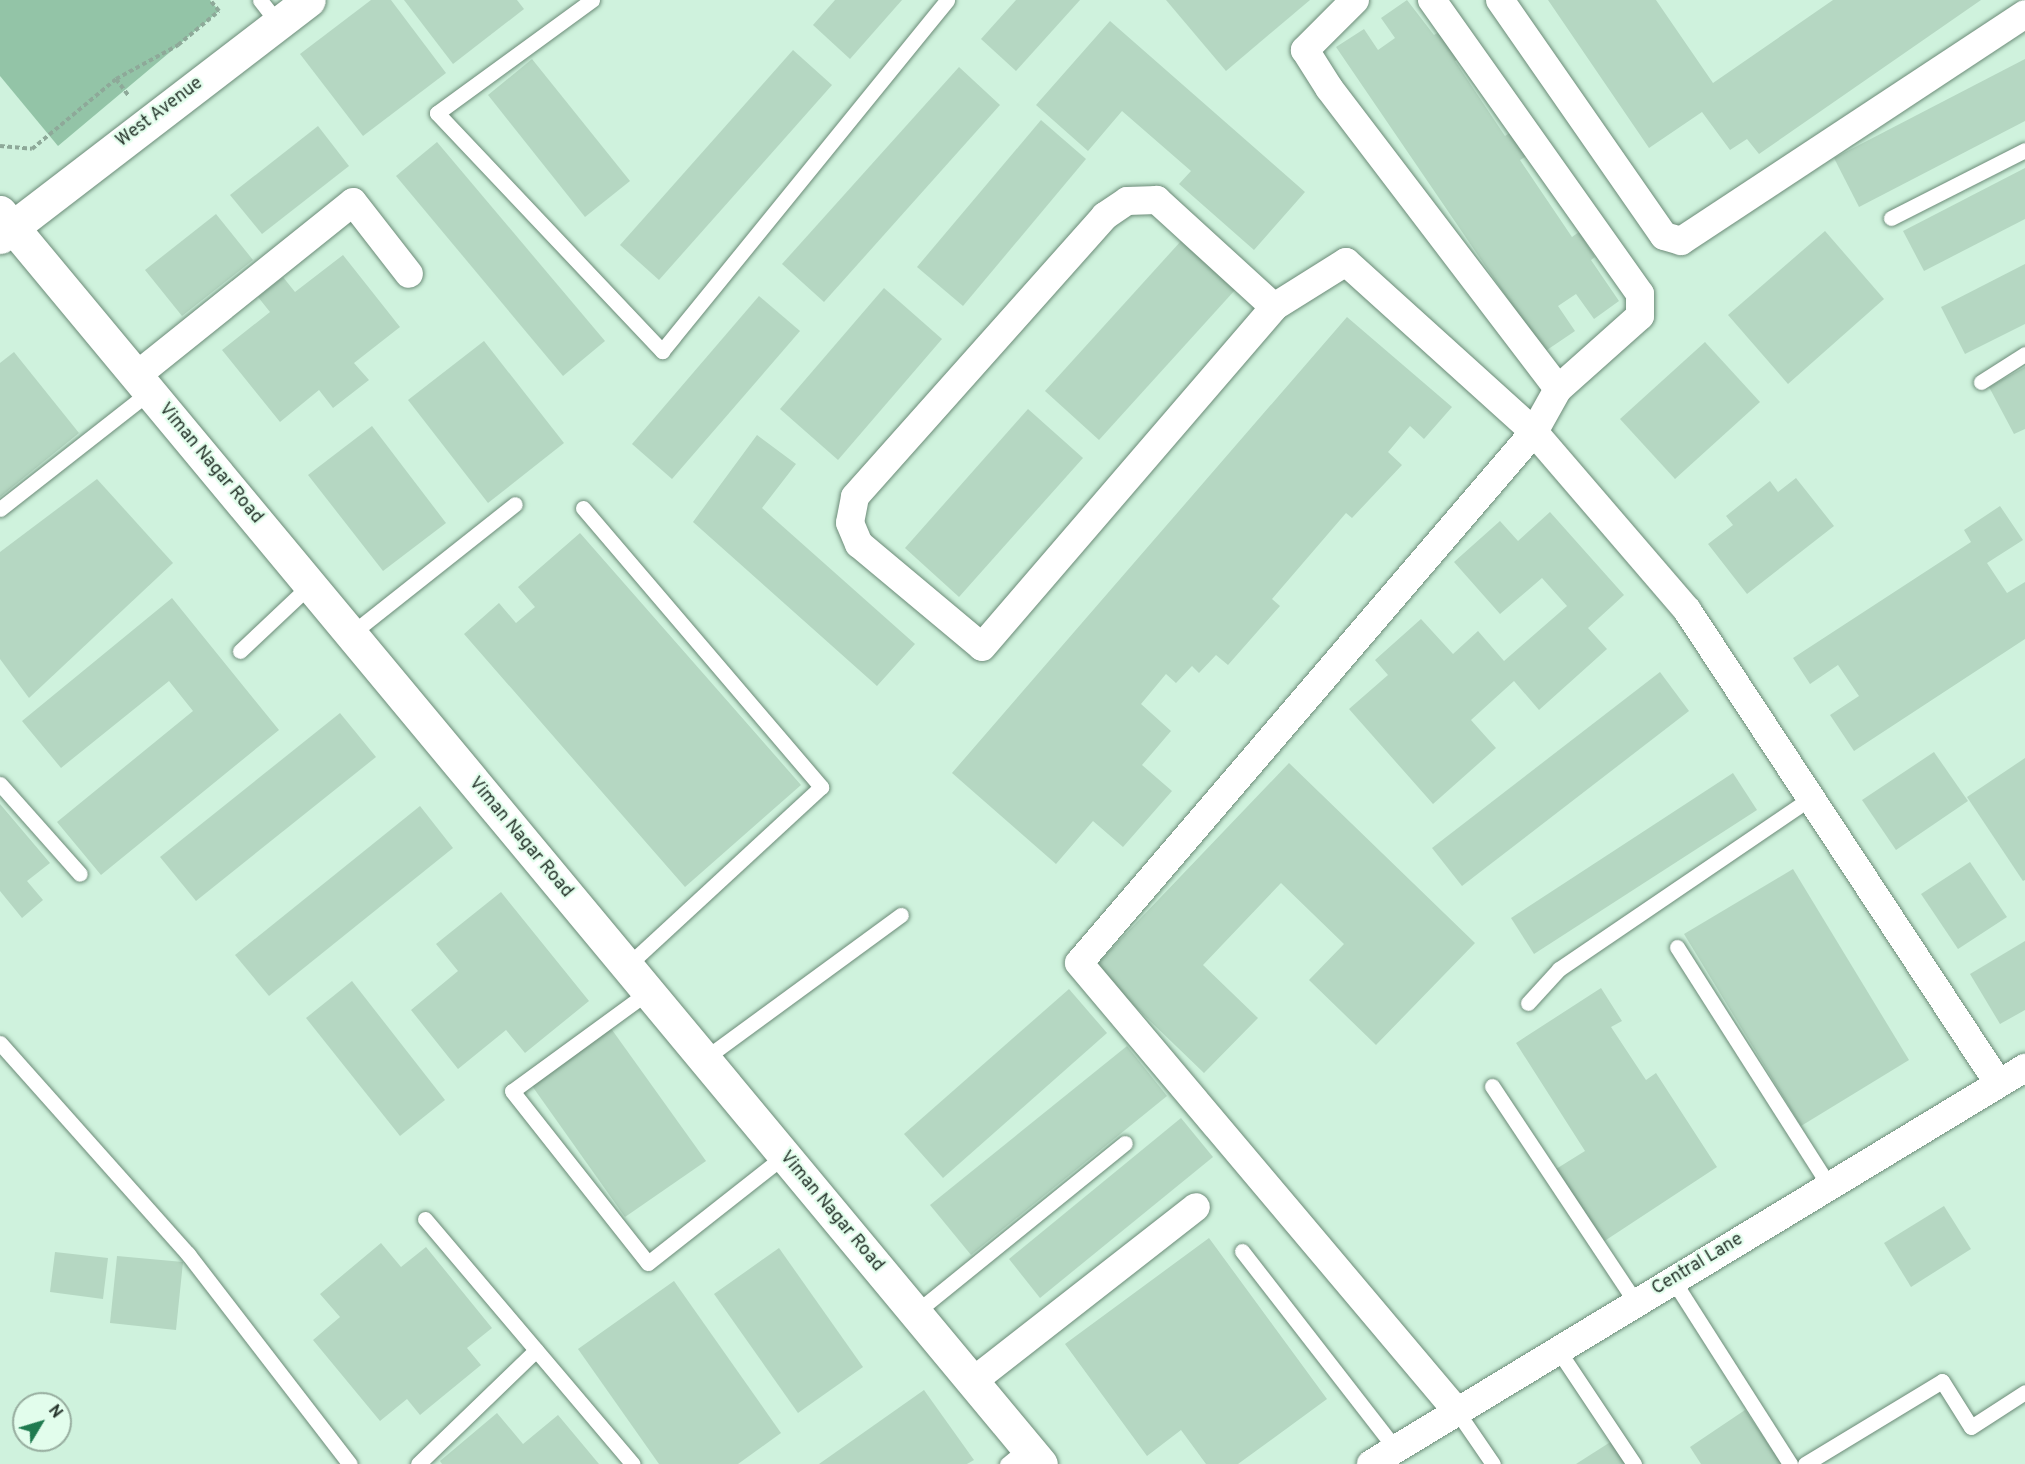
<!DOCTYPE html>
<html>
<head>
<meta charset="utf-8">
<style>
	body { margin:0 }
	#map { position:relative; width:2025px; height:1464px; overflow:hidden; background:#cff2dd; font-family:Overpass,sans-serif }
	div>[style] { position:absolute }
	[style*='--x'] { left:calc(var(--x)*1px); top:calc(var(--y)*1px); width:calc(var(--w)*1px); rotate:calc(var(--a)*1deg) }
	.green>* { inset:0; background:#93c4a7 }
	.building>* { inset:0; background:#b5d7c2 }
	.path>* { height:4px; margin-top:-2px; transform-origin:0; background:repeating-linear-gradient(90deg,#8ea999 0 4.5px,transparent 0 7.5px) }
	.roads { filter:drop-shadow(0 0 2px #6c8b78) drop-shadow(0 0 2px #6c8b78) }
	.service>* { height:15px; margin:-7.5px; padding:0 7.5px; transform-origin:7.5px; border-radius:7.5px; background:#fff }
	.minor>* { height:28px; margin:-14px; padding:0 14px; transform-origin:14px; border-radius:14px; background:#fff }
	.tertiary>* { height:33px; margin:-16.5px; padding:0 16.5px; transform-origin:16.5px; border-radius:16.5px; background:#fff }
	span { translate:-50% -50%; white-space:nowrap; text-align:center; line-height:1.15; -webkit-text-stroke:4.5px #e2fdec; paint-order:stroke }
	.street-label { font-size:18px; color:#27352c }
	.north { position:absolute; left:12px; top:1392px; width:60px; height:60px; box-sizing:border-box; background:#e2fdec; border:2px solid #97ad9f; border-radius:50%; rotate:52deg; font-size:16px; font-weight:700; line-height:24px; text-align:center; color:#27352c }
	.north::after { content:''; display:block; margin:auto; width:21px; height:27px; background:#1f7a4f; clip-path:polygon(50% 0,100% 100%,50% 72%,0 100%) }
</style>
</head>
<body>
<div id="map">
	<div class="green">
		<div style="clip-path:polygon(0 0,210px 0,219px 11px,58px 146px,0 76px)"></div>
	</div>
	<div class="building">
		<div style="clip-path:polygon(371px 0,391px 0,446px 73px,363px 136px,300px 54px)"></div>
		<div style="clip-path:polygon(404px 0,517px 0,524px 9px,453px 64px)"></div>
		<div style="clip-path:polygon(835px 0,902px 0,850px 59px,813px 25px)"></div>
		<div style="clip-path:polygon(1016px 0,1080px 0,1016px 71px,981px 39px)"></div>
		<div style="clip-path:polygon(1166px 0,1310px 0,1226px 71px)"></div>
		<div style="clip-path:polygon(1407px 0,1434px 35px,1441px 31px,1460px 58px,1455px 61px,1505px 136px,1511px 132px,1527px 156px,1520px 160px,1572px 237px,1579px 232px,1595px 257px,1591px 260px,1619px 301px,1594px 319px,1576px 294px,1558px 306px,1575px 331px,1544px 352px,1336px 47px,1364px 29px,1378px 50px,1395px 38px,1381px 18px)"></div>
		<div style="clip-path:polygon(1548px 0,1656px 0,1713px 83px,1833px 0,1981px 0,1759px 154px,1747px 139px,1730px 150px,1702px 112px,1649px 148px)"></div>
		<div style="clip-path:polygon(1110px 21px,1305px 192px,1254px 250px,1179px 184px,1191px 171px,1122px 111px,1088px 151px,1036px 105px)"></div>
		<div style="clip-path:polygon(793px 50px,832px 85px,659px 280px,620px 245px)"></div>
		<div style="clip-path:polygon(532px 59px,630px 181px,585px 217px,488px 95px)"></div>
		<div style="clip-path:polygon(2025px 59px,2025px 121px,1859px 207px,1834px 158px)"></div>
		<div style="clip-path:polygon(959px 67px,1000px 105px,824px 302px,782px 264px)"></div>
		<div style="clip-path:polygon(1041px 120px,1086px 159px,963px 306px,917px 267px)"></div>
		<div style="clip-path:polygon(318px 126px,349px 166px,262px 234px,230px 195px)"></div>
		<div style="clip-path:polygon(437px 142px,605px 341px,563px 376px,396px 176px)"></div>
		<div style="clip-path:polygon(2025px 168px,2025px 219px,1924px 271px,1903px 231px)"></div>
		<div style="clip-path:polygon(216px 214px,253px 260px,182px 316px,145px 270px)"></div>
		<div style="clip-path:polygon(1825px 231px,1884px 299px,1788px 384px,1728px 315px)"></div>
		<div style="clip-path:polygon(1181px 241px,1235px 290px,1099px 440px,1045px 391px)"></div>
		<div style="clip-path:polygon(343px 255px,400px 327px,354px 363px,369px 380px,333px 408px,319px 390px,280px 422px,222px 350px,270px 312px,258px 297px,283px 277px,295px 292px)"></div>
		<div style="clip-path:polygon(2025px 264px,2025px 324px,1965px 354px,1941px 307px)"></div>
		<div style="clip-path:polygon(884px 288px,942px 339px,838px 460px,780px 409px)"></div>
		<div style="clip-path:polygon(759px 296px,800px 331px,672px 479px,632px 444px)"></div>
		<div style="clip-path:polygon(1347px 317px,1452px 407px,1424px 439px,1410px 426px,1388px 452px,1402px 465px,1352px 518px,1346px 513px,1272px 599px,1280px 606px,1228px 665px,1216px 655px,1199px 673px,1192px 666px,1176px 683px,1166px 674px,1141px 704px,1171px 731px,1142px 765px,1172px 791px,1123px 847px,1093px 821px,1056px 864px,952px 773px)"></div>
		<div style="clip-path:polygon(484px 341px,564px 443px,488px 503px,408px 400px)"></div>
		<div style="clip-path:polygon(1705px 342px,1760px 402px,1675px 479px,1620px 419px)"></div>
		<div style="clip-path:polygon(14px 352px,79px 433px,0 497px,0 363px)"></div>
		<div style="clip-path:polygon(2025px 367px,2025px 429px,2014px 434px,1989px 387px)"></div>
		<div style="clip-path:polygon(1028px 409px,1083px 458px,959px 597px,905px 548px)"></div>
		<div style="clip-path:polygon(372px 426px,446px 523px,383px 571px,308px 475px)"></div>
		<div style="clip-path:polygon(757px 435px,796px 464px,762px 508px,915px 644px,877px 686px,693px 522px)"></div>
		<div style="clip-path:polygon(1796px 478px,1834px 526px,1747px 594px,1708px 544px,1733px 525px,1726px 516px,1770px 481px,1778px 492px)"></div>
		<div style="clip-path:polygon(97px 479px,173px 563px,29px 698px,0 659px,0 552px)"></div>
		<div style="clip-path:polygon(2000px 506px,2023px 540px,1987px 563px,2007px 593px,2025px 582px,2025px 639px,1854px 751px,1830px 715px,1859px 696px,1838px 665px,1810px 684px,1793px 658px,1971px 542px,1964px 530px)"></div>
		<div style="clip-path:polygon(1550px 512px,1624px 595px,1588px 628px,1607px 649px,1539px 710px,1514px 681px,1471px 720px,1496px 748px,1433px 804px,1349px 709px,1388px 675px,1375px 660px,1421px 619px,1453px 654px,1478px 631px,1504px 661px,1567px 606px,1542px 578px,1500px 614px,1454px 562px,1500px 521px,1518px 541px)"></div>
		<div style="clip-path:polygon(580px 533px,801px 785px,685px 887px,464px 634px,499px 603px,516px 623px,535px 607px,518px 587px)"></div>
		<div style="clip-path:polygon(172px 598px,279px 730px,101px 875px,57px 822px,193px 711px,169px 681px,61px 768px,22px 721px)"></div>
		<div style="clip-path:polygon(1660px 672px,1689px 711px,1462px 886px,1432px 848px)"></div>
		<div style="clip-path:polygon(340px 713px,376px 757px,196px 901px,160px 857px)"></div>
		<div style="clip-path:polygon(1934px 752px,1968px 801px,1896px 850px,1862px 800px)"></div>
		<div style="clip-path:polygon(2025px 758px,2025px 880px,2023px 881px,1967px 797px)"></div>
		<div style="clip-path:polygon(1289px 763px,1475px 943px,1376px 1045px,1309px 980px,1344px 944px,1281px 883px,1203px 965px,1258px 1018px,1204px 1073px,1094px 967px)"></div>
		<div style="clip-path:polygon(1733px 773px,1757px 810px,1534px 954px,1511px 918px)"></div>
		<div style="clip-path:polygon(0 804px,50px 863px,27px 881px,43px 900px,22px 918px,0 891px)"></div>
		<div style="clip-path:polygon(420px 806px,453px 848px,269px 996px,235px 955px)"></div>
		<div style="clip-path:polygon(1970px 862px,2007px 917px,1958px 949px,1921px 894px)"></div>
		<div style="clip-path:polygon(1793px 869px,1909px 1060px,1801px 1126px,1684px 934px)"></div>
		<div style="clip-path:polygon(501px 892px,589px 1001px,525px 1053px,506px 1030px,458px 1069px,411px 1010px,458px 971px,436px 944px)"></div>
		<div style="clip-path:polygon(2025px 941px,2025px 1010px,2000px 1024px,1970px 974px)"></div>
		<div style="clip-path:polygon(352px 981px,445px 1100px,400px 1136px,306px 1018px)"></div>
		<div style="clip-path:polygon(1601px 988px,1622px 1021px,1611px 1027px,1646px 1080px,1656px 1073px,1717px 1167px,1603px 1242px,1556px 1169px,1585px 1151px,1516px 1043px)"></div>
		<div style="clip-path:polygon(1069px 989px,1107px 1033px,943px 1178px,904px 1134px)"></div>
		<div style="clip-path:polygon(610px 1027px,706px 1161px,625px 1217px,530px 1083px)"></div>
		<div style="clip-path:polygon(1127px 1046px,1167px 1096px,971px 1255px,930px 1205px)"></div>
		<div style="clip-path:polygon(1181px 1118px,1213px 1157px,1040px 1298px,1009px 1259px)"></div>
		<div style="clip-path:polygon(1944px 1206px,1971px 1249px,1911px 1287px,1884px 1243px)"></div>
		<div style="clip-path:polygon(1209px 1238px,1327px 1399px,1238px 1464px,1206px 1464px,1181px 1430px,1147px 1456px,1065px 1344px)"></div>
		<div style="clip-path:polygon(381px 1243px,401px 1267px,426px 1247px,492px 1328px,467px 1348px,481px 1365px,420px 1415px,407px 1399px,380px 1421px,313px 1340px,340px 1317px,320px 1294px)"></div>
		<div style="clip-path:polygon(779px 1248px,863px 1367px,798px 1413px,714px 1294px)"></div>
		<div style="clip-path:polygon(55px 1252px,108px 1258px,103px 1299px,50px 1292px)"></div>
		<div style="clip-path:polygon(117px 1256px,183px 1262px,176px 1330px,110px 1323px)"></div>
		<div style="clip-path:polygon(674px 1281px,781px 1433px,738px 1464px,659px 1464px,578px 1349px)"></div>
		<div style="clip-path:polygon(924px 1390px,974px 1460px,967px 1464px,819px 1464px)"></div>
		<div style="clip-path:polygon(1745px 1410px,1782px 1464px,1701px 1464px,1690px 1447px)"></div>
		<div style="clip-path:polygon(497px 1413px,523px 1444px,558px 1415px,599px 1464px,442px 1464px,440px 1461px)"></div>
		<div style="clip-path:polygon(1612px 1441px,1627px 1464px,1576px 1464px)"></div>
	</div>
	<div class="path">
		<div style="--x:116;--y:79;--w:20;--a:53"></div>
		<div style="--x:0;--y:146;--w:32;--a:5"></div>
		<div style="--x:32;--y:149;--w:109;--a:-39.8"></div>
		<div style="--x:116;--y:79;--w:71;--a:-28.7"></div>
		<div style="--x:178;--y:45;--w:53;--a:-39.7"></div>
		<div style="--x:219;--y:11;--w:14;--a:-129"></div>
	</div>
	<div class="roads">
		<div class="service">
			<div style="--x:260;--y:0;--w:29;--a:52"></div>
			<div style="--x:592;--y:0;--w:192;--a:143.9"></div>
			<div style="--x:437;--y:113;--w:328;--a:46.6"></div>
			<div style="--x:662;--y:351;--w:452;--a:-50.9"></div>
			<div style="--x:1891;--y:218;--w:150;--a:-26.9"></div>
			<div style="--x:1981;--y:382;--w:52;--a:-32.5"></div>
			<div style="--x:583;--y:508;--w:367;--a:49.5"></div>
			<div style="--x:821;--y:787;--w:264;--a:137.3"></div>
			<div style="--x:0;--y:509;--w:189;--a:-38.1"></div>
			<div style="--x:351;--y:634;--w:209;--a:-38.4"></div>
			<div style="--x:240;--y:651;--w:96;--a:-43.3"></div>
			<div style="--x:0;--y:784;--w:120;--a:48.4"></div>
			<div style="--x:1677;--y:947;--w:283;--a:57.5"></div>
			<div style="--x:648;--y:992;--w:168;--a:143.9"></div>
			<div style="--x:512;--y:1091;--w:219;--a:51.7"></div>
			<div style="--x:648;--y:1263;--w:173;--a:-38.2"></div>
			<div style="--x:1528;--y:1003;--w:46;--a:-47.6"></div>
			<div style="--x:1559;--y:969;--w:305;--a:-34.2"></div>
			<div style="--x:0;--y:1043;--w:283;--a:48.3"></div>
			<div style="--x:188;--y:1254;--w:265;--a:52.4"></div>
			<div style="--x:704;--y:1059;--w:244;--a:-36.2"></div>
			<div style="--x:1492;--y:1086;--w:260;--a:56.4"></div>
			<div style="--x:425;--y:1219;--w:321;--a:49.7"></div>
			<div style="--x:1242;--y:1251;--w:249;--a:52.2"></div>
			<div style="--x:1673;--y:1280;--w:218;--a:57.5"></div>
			<div style="--x:915;--y:1313;--w:270;--a:-39"></div>
			<div style="--x:1558;--y:1350;--w:137;--a:56.3"></div>
			<div style="--x:1456;--y:1410;--w:65;--a:55.6"></div>
			<div style="--x:418;--y:1464;--w:164;--a:-44"></div>
			<div style="--x:1007;--y:1464;--w:26;--a:-39"></div>
			<div style="--x:1805;--y:1464;--w:160;--a:-31.2"></div>
			<div style="--x:1942;--y:1381;--w:54;--a:57.8"></div>
			<div style="--x:1971;--y:1427;--w:64;--a:-32.9"></div>
		</div>
		<div class="minor">
			<div style="--x:1355;--y:0;--w:71;--a:135"></div>
			<div style="--x:1305;--y:50;--w:45;--a:57.7"></div>
			<div style="--x:1329;--y:88;--w:378;--a:52.7"></div>
			<div style="--x:1432;--y:0;--w:360;--a:54.7"></div>
			<div style="--x:1640;--y:294;--w:22;--a:90"></div>
			<div style="--x:1640;--y:316;--w:110;--a:138.3"></div>
			<div style="--x:1558;--y:389;--w:49;--a:119.2"></div>
			<div style="--x:1534;--y:432;--w:699;--a:130.59"></div>
			<div style="--x:1079;--y:963;--w:585;--a:49.86"></div>
			<div style="--x:1500;--y:0;--w:287;--a:55.2"></div>
			<div style="--x:1664;--y:236;--w:18;--a:16"></div>
			<div style="--x:1681;--y:241;--w:412;--a:-33.4"></div>
			<div style="--x:1274;--y:307;--w:159;--a:-137.6"></div>
			<div style="--x:1157;--y:200;--w:30;--a:178"></div>
			<div style="--x:1127;--y:201;--w:27;--a:146"></div>
			<div style="--x:1105;--y:216;--w:376;--a:131.7"></div>
			<div style="--x:855;--y:497;--w:26;--a:101"></div>
			<div style="--x:850;--y:523;--w:23;--a:67"></div>
			<div style="--x:859;--y:544;--w:160;--a:39.9"></div>
			<div style="--x:982;--y:647;--w:448;--a:-49.3"></div>
			<div style="--x:1274;--y:307;--w:85;--a:-32"></div>
			<div style="--x:1346;--y:262;--w:253;--a:42.1"></div>
			<div style="--x:1534;--y:432;--w:235;--a:49.3"></div>
			<div style="--x:1687;--y:610;--w:567;--a:56.65"></div>
			<div style="--x:136;--y:376;--w:278;--a:-38.7"></div>
			<div style="--x:353;--y:202;--w:91;--a:52.1"></div>
			<div style="--x:972;--y:1382;--w:284;--a:-38"></div>
			<div style="--x:1371;--y:1464;--w:765;--a:-31.2"></div>
		</div>
		<div class="tertiary">
			<div style="--x:0;--y:212;--w:1628;--a:50.26"></div>
			<div style="--x:0;--y:237;--w:389;--a:-37.5"></div>
		</div>
	</div>
	<div class="street-label">
		<span style="left:160px;top:113px;rotate:-37deg">West Avenue</span>
		<span style="left:210px;top:464px;rotate:50deg">Viman Nagar Road</span>
		<span style="left:520px;top:838px;rotate:50deg">Viman Nagar Road</span>
		<span style="left:831px;top:1212px;rotate:50deg">Viman Nagar Road</span>
		<span style="left:1698px;top:1265px;rotate:-31deg">Central Lane</span>
	</div>
	<div class="north">N</div>
</div>
</body>
</html>
